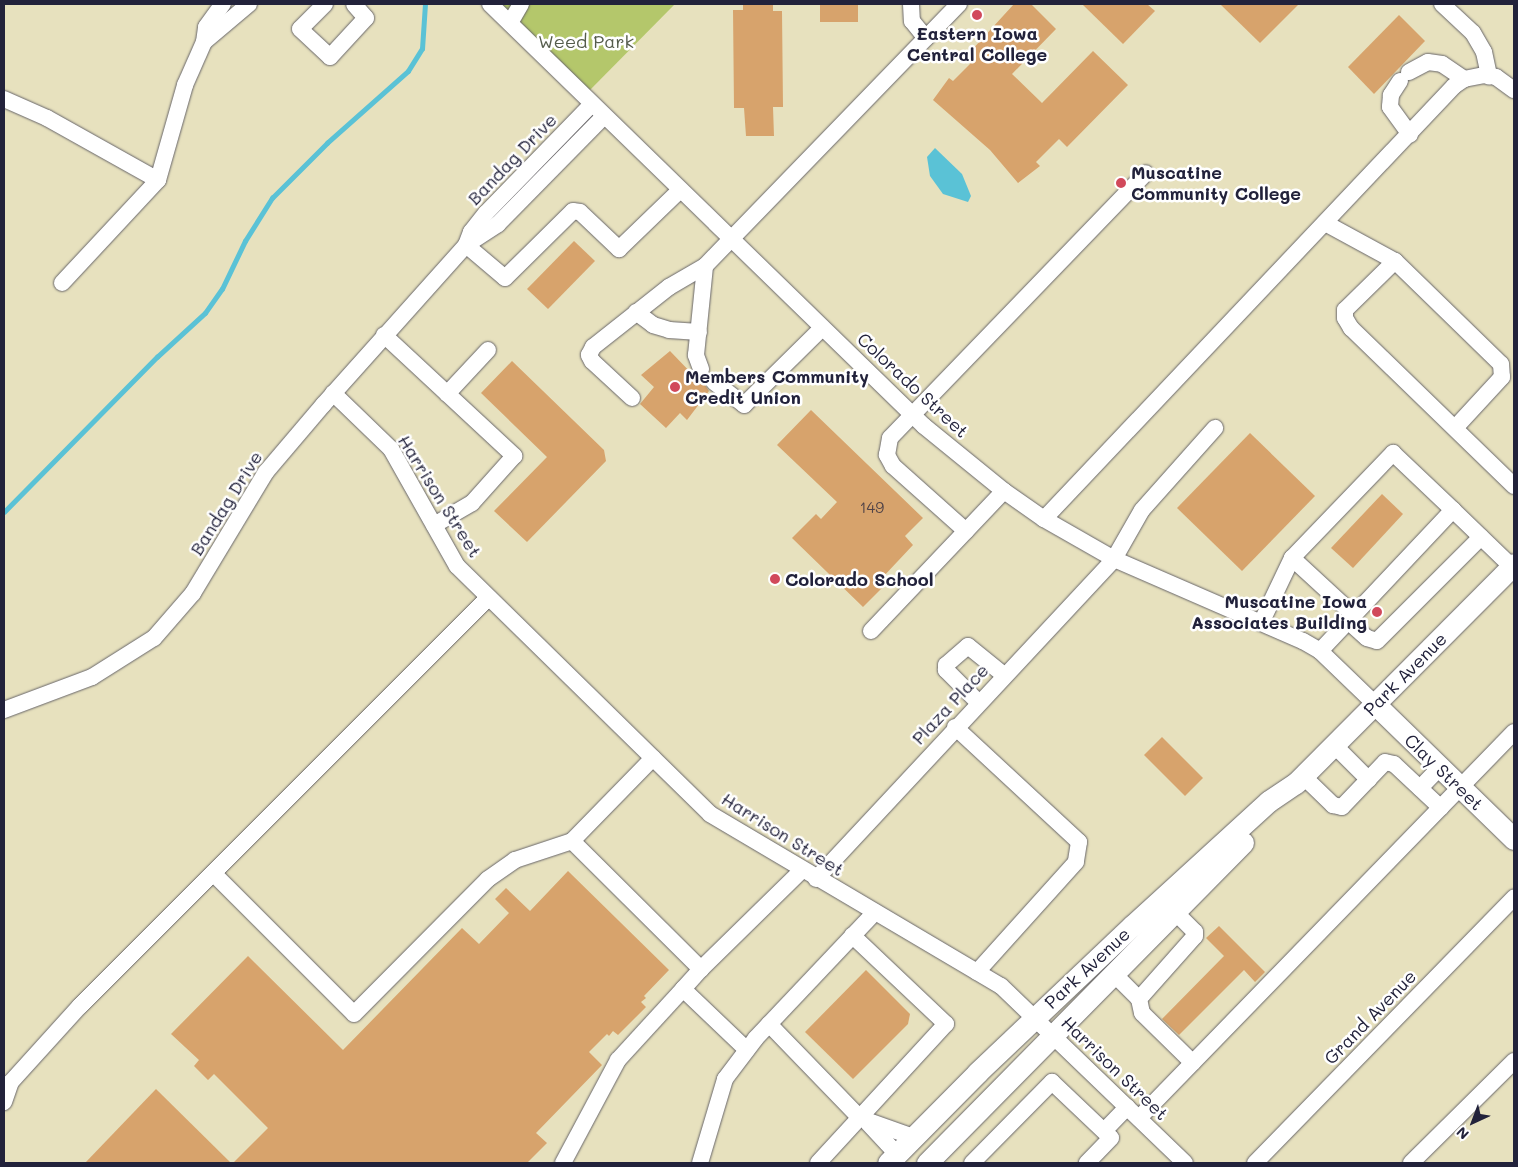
<!DOCTYPE html>
<html>
<head>
<meta charset="utf-8">
<style>
	body { margin:0 }
	#map { position:relative; width:1518px; height:1167px; overflow:hidden; background:#e7e1be; font-family:Mali,sans-serif }
	div>[style] { position:absolute }
	[style*='--x'] { left:calc(var(--x)*1px); top:calc(var(--y)*1px); width:calc(var(--w)*1px); rotate:calc(var(--a)*1deg) }
	.green>* { inset:0; background:#b4c76b }
	.water>* { inset:0; background:#5ac2d6 }
	.stream>* { height:4.5px; margin:-2.25px; padding:0 2.25px; transform-origin:2.25px; border-radius:2.25px; background:#5ac2d6 }
	.building>* { inset:0; background:#d7a36c }
	.roads { filter:drop-shadow(0 0 1px #676569) drop-shadow(0 0 1px #676569) }
	.minor>* { height:16px; margin:-8px; padding:0 8px; transform-origin:8px; border-radius:8px; background:#fff }
	.major>* { height:21px; margin:-10.5px; padding:0 10.5px; transform-origin:10.5px; border-radius:10.5px; background:#fff }
	.dots>* { width:14px; height:14px; translate:-50% -50%; box-sizing:border-box; border:2px solid #fff; border-radius:50% }
	span { translate:-50% -50%; white-space:nowrap; text-align:center; line-height:1.15; -webkit-text-stroke:5px #fff; paint-order:stroke }
	.number-label { font-size:15px; color:#4f4247 }
	.number-label span { -webkit-text-stroke-width:0 }
	.poi-label { font-size:18px; color:#22223b; font-weight:700 }
	.left { translate:0 -50%; text-align:left }
	.right { translate:-100% -50%; text-align:right }
	.park-label { font-size:18px; color:#555c4c }
	.street-label { font-size:18px; color:#22223b }
	.frame { position:absolute; inset:0; border:5px solid #22223b; pointer-events:none }
	.north { position:absolute; left:1448px; top:1097px; width:50px; height:50px; -webkit-text-stroke:4px #fff; paint-order:stroke; rotate:223deg; font-size:14px; font-weight:700; line-height:20px; text-align:center; color:#22223b }
	.north::after { content:''; display:block; margin:auto; width:18px; height:22px; background:#22223b; clip-path:polygon(50% 0,100% 100%,50% 72%,0 100%) }
</style>
</head>
<body>
<div id="map">
	<div class="green">
		<div style="clip-path:polygon(492px 4px,675px 4px,586px 94px)"></div>
	</div>
	<div class="water">
		<div style="clip-path:polygon(935px 148px,962px 174px,971px 196px,968px 202px,943px 194px,930px 176px,927px 157px)"></div>
	</div>
	<div class="stream">
		<div style="--x:4;--y:512;--w:218;--a:-45.4"></div>
		<div style="--x:157;--y:357;--w:65;--a:-42.5"></div>
		<div style="--x:205;--y:313;--w:29;--a:-55"></div>
		<div style="--x:222;--y:289;--w:53;--a:-64.4"></div>
		<div style="--x:245;--y:241;--w:51;--a:-57.9"></div>
		<div style="--x:272;--y:198;--w:78;--a:-45"></div>
		<div style="--x:327;--y:143;--w:108;--a:-41.6"></div>
		<div style="--x:408;--y:71;--w:26;--a:-58"></div>
		<div style="--x:422;--y:49;--w:45;--a:-86.2"></div>
	</div>
	<div class="building">
		<div style="clip-path:polygon(743px 4px,773px 4px,773px 11px,782px 11px,783px 107px,773px 107px,774px 136px,746px 136px,744px 108px,734px 108px,733px 10px,743px 10px)"></div>
		<div style="clip-path:polygon(820px 4px,858px 4px,858px 22px,820px 22px)"></div>
		<div style="clip-path:polygon(1014px 4px,1031px 4px,1056px 29px,1012px 74px,1042px 103px,1093px 51px,1128px 85px,1067px 147px,1059px 139px,1036px 162px,1040px 166px,1018px 183px,990px 150px,933px 100px,949px 78px,953px 81px,976px 58px,970px 52px)"></div>
		<div style="clip-path:polygon(1082px 4px,1147px 4px,1155px 11px,1123px 44px)"></div>
		<div style="clip-path:polygon(1220px 4px,1299px 4px,1260px 43px)"></div>
		<div style="clip-path:polygon(1399px 15px,1425px 41px,1374px 94px,1348px 67px)"></div>
		<div style="clip-path:polygon(574px 241px,595px 261px,548px 309px,527px 289px)"></div>
		<div style="clip-path:polygon(670px 351px,695px 377px,705px 378px,705px 385px,709px 391px,687px 420px,680px 413px,666px 428px,640px 404px,654px 387px,641px 375px)"></div>
		<div style="clip-path:polygon(512px 361px,604px 450px,606px 461px,527px 542px,494px 511px,547px 457px,481px 393px)"></div>
		<div style="clip-path:polygon(811px 410px,923px 518px,905px 536px,913px 545px,882px 578px,887px 583px,863px 607px,792px 538px,816px 514px,821px 519px,837px 502px,777px 445px)"></div>
		<div style="clip-path:polygon(1250px 433px,1315px 496px,1242px 571px,1177px 508px)"></div>
		<div style="clip-path:polygon(1382px 494px,1403px 514px,1353px 568px,1331px 548px)"></div>
		<div style="clip-path:polygon(1162px 737px,1203px 778px,1185px 796px,1144px 755px)"></div>
		<div style="clip-path:polygon(568px 871px,669px 970px,644px 996px,646px 998px,641px 1002px,646px 1007px,618px 1035px,613px 1031px,609px 1036px,607px 1034px,589px 1052px,602px 1065px,536px 1133px,547px 1143px,527px 1163px,233px 1163px,268px 1128px,214px 1074px,208px 1080px,194px 1066px,199px 1060px,171px 1034px,248px 956px,343px 1050px,462px 928px,479px 944px,509px 913px,495px 899px,506px 888px,530px 911px)"></div>
		<div style="clip-path:polygon(1219px 926px,1265px 972px,1255px 982px,1244px 970px,1179px 1035px,1162px 1019px,1224px 956px,1206px 938px)"></div>
		<div style="clip-path:polygon(866px 970px,910px 1014px,908px 1024px,853px 1079px,805px 1032px)"></div>
		<div style="clip-path:polygon(156px 1089px,231px 1163px,85px 1163px)"></div>
	</div>
	<div class="roads">
		<div class="minor">
			<div style="--x:325;--y:4;--w:35;--a:135"></div>
			<div style="--x:300;--y:29;--w:41;--a:43"></div>
			<div style="--x:330;--y:57;--w:53;--a:-47.3"></div>
			<div style="--x:366;--y:18;--w:18;--a:-131"></div>
			<div style="--x:490;--y:4;--w:605;--a:44.2"></div>
			<div style="--x:924;--y:426;--w:103;--a:39.1"></div>
			<div style="--x:1004;--y:491;--w:49;--a:35"></div>
			<div style="--x:1044;--y:519;--w:81;--a:29.7"></div>
			<div style="--x:1114;--y:559;--w:206;--a:23.5"></div>
			<div style="--x:1303;--y:641;--w:20;--a:30"></div>
			<div style="--x:1320;--y:651;--w:76;--a:43.9"></div>
			<div style="--x:911;--y:4;--w:17;--a:87"></div>
			<div style="--x:912;--y:21;--w:22;--a:51"></div>
			<div style="--x:1442;--y:4;--w:42;--a:43.1"></div>
			<div style="--x:1473;--y:33;--w:22;--a:60"></div>
			<div style="--x:1484;--y:52;--w:25;--a:78"></div>
			<div style="--x:510;--y:23;--w:22;--a:-60"></div>
			<div style="--x:204;--y:42;--w:59;--a:-40.2"></div>
			<div style="--x:1409;--y:72;--w:21;--a:-28"></div>
			<div style="--x:1428;--y:62;--w:14;--a:8"></div>
			<div style="--x:1442;--y:64;--w:27;--a:34"></div>
			<div style="--x:1400;--y:81;--w:17;--a:123"></div>
			<div style="--x:1391;--y:95;--w:12;--a:95"></div>
			<div style="--x:1390;--y:107;--w:34;--a:54"></div>
			<div style="--x:4;--y:99;--w:47;--a:23.8"></div>
			<div style="--x:47;--y:118;--w:127;--a:29.2"></div>
			<div style="--x:1325;--y:223;--w:80;--a:28.5"></div>
			<div style="--x:1395;--y:261;--w:70;--a:135.6"></div>
			<div style="--x:1345;--y:310;--w:8;--a:90"></div>
			<div style="--x:1345;--y:318;--w:12;--a:59"></div>
			<div style="--x:1351;--y:328;--w:227;--a:44.1"></div>
			<div style="--x:466;--y:245;--w:51;--a:40.2"></div>
			<div style="--x:505;--y:278;--w:95;--a:-44.6"></div>
			<div style="--x:573;--y:211;--w:7;--a:8"></div>
			<div style="--x:580;--y:212;--w:54;--a:43.5"></div>
			<div style="--x:619;--y:249;--w:85;--a:-44"></div>
			<div style="--x:466;--y:245;--w:14;--a:-69"></div>
			<div style="--x:471;--y:232;--w:24;--a:-52"></div>
			<div style="--x:486;--y:213;--w:152;--a:-45.8"></div>
			<div style="--x:1395;--y:261;--w:148;--a:44.2"></div>
			<div style="--x:1501;--y:364;--w:13;--a:86"></div>
			<div style="--x:1502;--y:377;--w:69;--a:132.7"></div>
			<div style="--x:62;--y:283;--w:141;--a:-47"></div>
			<div style="--x:158;--y:180;--w:99;--a:-74.1"></div>
			<div style="--x:185;--y:85;--w:47;--a:-66.2"></div>
			<div style="--x:204;--y:42;--w:15;--a:-82"></div>
			<div style="--x:206;--y:27;--w:29;--a:-54"></div>
			<div style="--x:636;--y:312;--w:21;--a:37"></div>
			<div style="--x:653;--y:325;--w:17;--a:17"></div>
			<div style="--x:669;--y:330;--w:30;--a:4"></div>
			<div style="--x:384;--y:335;--w:178;--a:42.9"></div>
			<div style="--x:514;--y:456;--w:63;--a:131.8"></div>
			<div style="--x:472;--y:503;--w:44;--a:149.9"></div>
			<div style="--x:701;--y:369;--w:15;--a:-110"></div>
			<div style="--x:696;--y:355;--w:89;--a:-84.2"></div>
			<div style="--x:705;--y:266;--w:365;--a:-45.9"></div>
			<div style="--x:714;--y:382;--w:38;--a:37"></div>
			<div style="--x:744;--y:405;--w:110;--a:-44.6"></div>
			<div style="--x:333;--y:393;--w:81;--a:44"></div>
			<div style="--x:391;--y:449;--w:134;--a:60.6"></div>
			<div style="--x:457;--y:566;--w:354;--a:44.4"></div>
			<div style="--x:710;--y:814;--w:338;--a:30.6"></div>
			<div style="--x:1001;--y:986;--w:255;--a:43.9"></div>
			<div style="--x:447;--y:394;--w:60;--a:-47"></div>
			<div style="--x:632;--y:398;--w:54;--a:-137.2"></div>
			<div style="--x:592;--y:361;--w:7;--a:-117"></div>
			<div style="--x:589;--y:355;--w:9;--a:-63"></div>
			<div style="--x:593;--y:347;--w:97;--a:-38.3"></div>
			<div style="--x:669;--y:287;--w:42;--a:-30.3"></div>
			<div style="--x:1044;--y:519;--w:596;--a:-46.56"></div>
			<div style="--x:1454;--y:86;--w:12;--a:-35"></div>
			<div style="--x:1464;--y:79;--w:20;--a:-11"></div>
			<div style="--x:1484;--y:75;--w:12;--a:9"></div>
			<div style="--x:1496;--y:77;--w:22;--a:36"></div>
			<div style="--x:966;--y:531;--w:98;--a:-138.3"></div>
			<div style="--x:893;--y:466;--w:13;--a:-119"></div>
			<div style="--x:887;--y:455;--w:17;--a:-80"></div>
			<div style="--x:890;--y:438;--w:368;--a:-46"></div>
			<div style="--x:1292;--y:558;--w:84;--a:42.6"></div>
			<div style="--x:1262;--y:621;--w:70;--a:-64.5"></div>
			<div style="--x:1292;--y:558;--w:146;--a:-46.1"></div>
			<div style="--x:1393;--y:453;--w:83;--a:43.5"></div>
			<div style="--x:1348;--y:621;--w:25;--a:42"></div>
			<div style="--x:1367;--y:638;--w:10;--a:17"></div>
			<div style="--x:1377;--y:641;--w:147;--a:-45"></div>
			<div style="--x:871;--y:631;--w:193;--a:-46.5"></div>
			<div style="--x:1320;--y:651;--w:194;--a:-46.7"></div>
			<div style="--x:1453;--y:510;--w:85;--a:44"></div>
			<div style="--x:979;--y:703;--w:47;--a:-135"></div>
			<div style="--x:946;--y:670;--w:5;--a:-90"></div>
			<div style="--x:946;--y:665;--w:29;--a:-41"></div>
			<div style="--x:968;--y:646;--w:46;--a:38.9"></div>
			<div style="--x:4;--y:710;--w:94;--a:-20.6"></div>
			<div style="--x:92;--y:677;--w:73;--a:-32.2"></div>
			<div style="--x:154;--y:638;--w:60;--a:-49.1"></div>
			<div style="--x:193;--y:593;--w:141;--a:-58.9"></div>
			<div style="--x:266;--y:472;--w:88;--a:-49.6"></div>
			<div style="--x:323;--y:405;--w:215;--a:-48.2"></div>
			<div style="--x:466;--y:245;--w:38;--a:-33"></div>
			<div style="--x:498;--y:224;--w:151;--a:-45.5"></div>
			<div style="--x:955;--y:727;--w:169;--a:42.8"></div>
			<div style="--x:1079;--y:842;--w:20;--a:99"></div>
			<div style="--x:1076;--y:862;--w:148;--a:132"></div>
			<div style="--x:1334;--y:745;--w:49;--a:45"></div>
			<div style="--x:653;--y:758;--w:116;--a:134.3"></div>
			<div style="--x:572;--y:841;--w:182;--a:44.8"></div>
			<div style="--x:701;--y:969;--w:141;--a:-44.4"></div>
			<div style="--x:1303;--y:776;--w:42;--a:44"></div>
			<div style="--x:1333;--y:805;--w:9;--a:13"></div>
			<div style="--x:1342;--y:807;--w:62;--a:-46.3"></div>
			<div style="--x:1385;--y:762;--w:9;--a:13"></div>
			<div style="--x:1394;--y:764;--w:64;--a:43.1"></div>
			<div style="--x:1420;--y:788;--w:29;--a:-46"></div>
			<div style="--x:213;--y:873;--w:199;--a:45"></div>
			<div style="--x:354;--y:1014;--w:190;--a:-45.2"></div>
			<div style="--x:488;--y:879;--w:33;--a:-35"></div>
			<div style="--x:515;--y:860;--w:60;--a:-18.4"></div>
			<div style="--x:816;--y:879;--w:437;--a:-47"></div>
			<div style="--x:1114;--y:559;--w:56;--a:-60.3"></div>
			<div style="--x:1142;--y:510;--w:110;--a:-48.3"></div>
			<div style="--x:701;--y:969;--w:27;--a:132"></div>
			<div style="--x:683;--y:989;--w:88;--a:43.6"></div>
			<div style="--x:1113;--y:973;--w:37;--a:45"></div>
			<div style="--x:1139;--y:999;--w:84;--a:-48.4"></div>
			<div style="--x:1195;--y:936;--w:4;--a:-90"></div>
			<div style="--x:1195;--y:932;--w:40;--a:-135"></div>
			<div style="--x:1139;--y:999;--w:14;--a:78"></div>
			<div style="--x:1142;--y:1013;--w:71;--a:44.4"></div>
			<div style="--x:769;--y:1024;--w:131;--a:45.9"></div>
			<div style="--x:860;--y:1118;--w:56;--a:19.7"></div>
			<div style="--x:4;--y:1102;--w:21;--a:-71"></div>
			<div style="--x:11;--y:1082;--w:103;--a:-47.8"></div>
			<div style="--x:80;--y:1006;--w:578;--a:-45"></div>
			<div style="--x:1139;--y:1118;--w:538;--a:-45.83"></div>
			<div style="--x:868;--y:1123;--w:42;--a:46.9"></div>
			<div style="--x:1105;--y:1130;--w:32;--a:-46"></div>
			<div style="--x:563;--y:1163;--w:117;--a:-61.9"></div>
			<div style="--x:618;--y:1060;--w:96;--a:-47.5"></div>
			<div style="--x:700;--y:1163;--w:88;--a:-73.4"></div>
			<div style="--x:725;--y:1079;--w:51;--a:-52.9"></div>
			<div style="--x:756;--y:1038;--w:173;--a:-46.6"></div>
			<div style="--x:818;--y:1163;--w:189;--a:-47.4"></div>
			<div style="--x:946;--y:1024;--w:129;--a:-136.6"></div>
			<div style="--x:972;--y:1163;--w:114;--a:-45.4"></div>
			<div style="--x:1052;--y:1082;--w:81;--a:43.5"></div>
			<div style="--x:1111;--y:1138;--w:35;--a:134"></div>
			<div style="--x:1255;--y:1163;--w:371;--a:-45.7"></div>
			<div style="--x:1411;--y:1163;--w:145;--a:-44.7"></div>
		</div>
		<div class="major">
			<div style="--x:1375;--y:704;--w:194;--a:44.2"></div>
			<div style="--x:888;--y:1163;--w:128;--a:-45.3"></div>
			<div style="--x:978;--y:1072;--w:212;--a:-43.5"></div>
			<div style="--x:1132;--y:926;--w:185;--a:-42.4"></div>
			<div style="--x:1269;--y:801;--w:32;--a:-34"></div>
			<div style="--x:1296;--y:783;--w:309;--a:-45.1"></div>
			<div style="--x:927;--y:1163;--w:450;--a:-45.4"></div>
		</div>
	</div>
	<div class="dots">
		<div style="left:977px;top:15px;background:#d1495b"></div>
		<div style="left:1121px;top:183px;background:#d1495b"></div>
		<div style="left:675px;top:387px;background:#d1495b"></div>
		<div style="left:775px;top:579px;background:#d1495b"></div>
		<div style="left:1377px;top:612px;background:#d1495b"></div>
	</div>
	<div class="number-label">
		<span style="left:872px;top:508px">149</span>
	</div>
	<div class="poi-label">
		<span style="left:977px;top:44px">Eastern Iowa<br>Central College</span>
		<span class="left" style="left:1131px;top:183px">Muscatine<br>Community College</span>
		<span class="left" style="left:685px;top:387px">Members Community<br>Credit Union</span>
		<span class="left" style="left:785px;top:579px">Colorado School</span>
		<span class="right" style="left:1367px;top:612px">Muscatine Iowa<br>Associates Building</span>
	</div>
	<div class="park-label">
		<span style="left:586px;top:41px">Weed Park</span>
	</div>
	<div class="street-label">
		<span style="left:512px;top:159px;rotate:-46deg">Bandag Drive</span>
		<span style="left:913px;top:385px;rotate:43deg">Colorado Street</span>
		<span style="left:440px;top:496px;rotate:58deg">Harrison Street</span>
		<span style="left:226px;top:503px;rotate:-58deg">Bandag Drive</span>
		<span style="left:1405px;top:674px;rotate:-45deg">Park Avenue</span>
		<span style="left:950px;top:704px;rotate:-47deg">Plaza Place</span>
		<span style="left:1444px;top:772px;rotate:44deg">Clay Street</span>
		<span style="left:783px;top:834px;rotate:32deg">Harrison Street</span>
		<span style="left:1087px;top:968px;rotate:-43deg">Park Avenue</span>
		<span style="left:1370px;top:1017px;rotate:-46deg">Grand Avenue</span>
		<span style="left:1115px;top:1068px;rotate:44deg">Harrison Street</span>
	</div>
	<div class="frame"></div>
	<div class="north">N</div>
</div>
</body>
</html>
